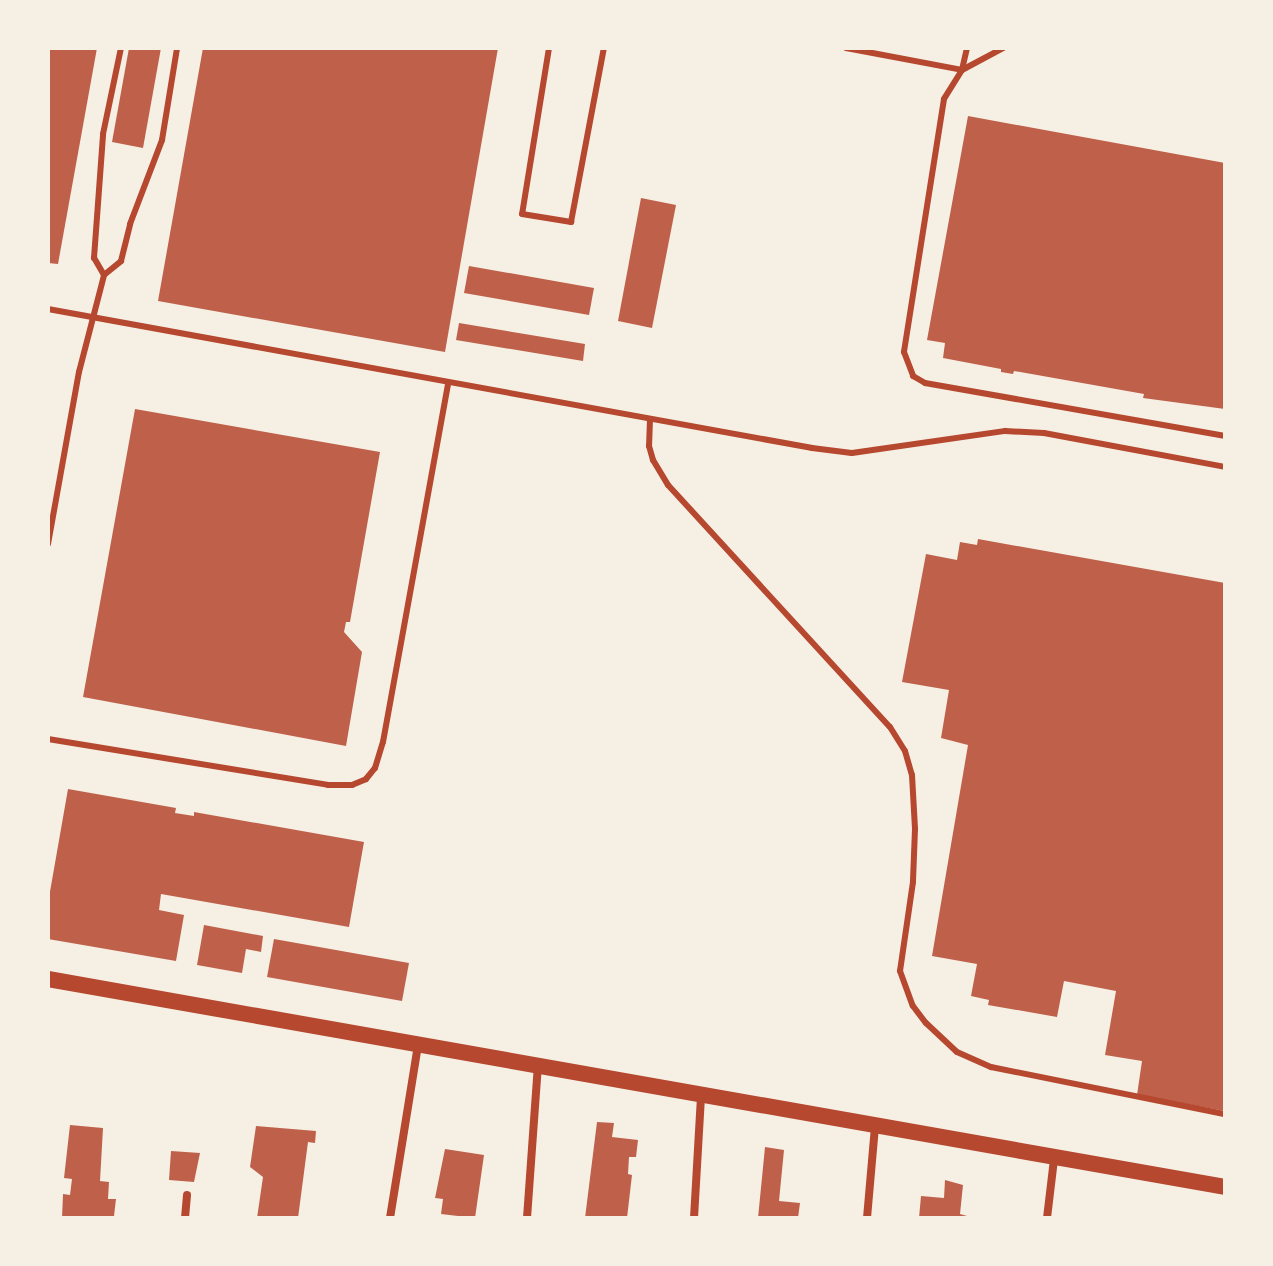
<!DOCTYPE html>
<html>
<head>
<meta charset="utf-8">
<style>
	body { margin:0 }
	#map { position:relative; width:1273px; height:1266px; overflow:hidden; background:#f6efe4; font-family:"Varela Round",sans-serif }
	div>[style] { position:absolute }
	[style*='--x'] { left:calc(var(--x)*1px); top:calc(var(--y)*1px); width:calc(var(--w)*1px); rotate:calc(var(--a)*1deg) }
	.building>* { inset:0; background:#bf614a }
	.service>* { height:6px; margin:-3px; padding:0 3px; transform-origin:3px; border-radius:3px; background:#b5482f }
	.minor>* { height:8px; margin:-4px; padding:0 4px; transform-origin:4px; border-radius:4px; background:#b5482f }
	.secondary>* { height:16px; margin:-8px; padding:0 8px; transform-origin:8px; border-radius:8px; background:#b5482f }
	span { translate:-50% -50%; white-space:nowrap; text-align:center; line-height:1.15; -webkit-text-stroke:6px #f6efe4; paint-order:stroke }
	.frame { position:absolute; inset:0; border:50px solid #f6efe4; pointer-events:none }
</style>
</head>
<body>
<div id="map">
	<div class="building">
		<div style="clip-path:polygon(48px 48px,97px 48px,58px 264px,48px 263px)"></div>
		<div style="clip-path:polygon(129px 48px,161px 48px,143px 148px,112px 142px)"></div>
		<div style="clip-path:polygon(203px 48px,498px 48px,445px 352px,158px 301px)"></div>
		<div style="clip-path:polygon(968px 116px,1225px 163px,1225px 409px,1143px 398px,1144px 394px,1014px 371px,1013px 374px,1001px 372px,1001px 369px,943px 358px,945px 343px,927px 340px)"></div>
		<div style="clip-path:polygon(641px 198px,676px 205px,652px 328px,618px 321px)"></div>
		<div style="clip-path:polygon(469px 266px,594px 288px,589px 315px,464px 293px)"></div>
		<div style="clip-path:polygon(459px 323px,585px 344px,583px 361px,456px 340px)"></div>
		<div style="clip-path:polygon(135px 409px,380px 452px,350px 622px,346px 622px,344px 632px,362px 652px,346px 746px,83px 697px)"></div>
		<div style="clip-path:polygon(978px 539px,1225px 583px,1225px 1111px,1137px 1095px,1142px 1061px,1105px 1055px,1116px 991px,1064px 981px,1057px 1017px,988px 1005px,989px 1000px,971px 996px,977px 964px,932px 956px,968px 745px,941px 738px,949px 690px,902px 682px,926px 554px,957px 560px,960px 542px,977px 545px)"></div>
		<div style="clip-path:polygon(68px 789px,176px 808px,175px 813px,194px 816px,194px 812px,364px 842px,349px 927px,161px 894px,159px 910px,184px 915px,176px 961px,48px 939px,48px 903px)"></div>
		<div style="clip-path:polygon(204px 925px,263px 936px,261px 952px,246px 949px,242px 973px,197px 965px)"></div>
		<div style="clip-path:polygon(274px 939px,409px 963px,402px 1001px,267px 977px)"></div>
		<div style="clip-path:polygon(597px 1122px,614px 1123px,612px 1137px,638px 1140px,636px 1157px,629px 1157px,628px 1174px,632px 1175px,627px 1218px,585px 1218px)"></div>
		<div style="clip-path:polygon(70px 1125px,103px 1128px,100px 1181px,109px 1182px,108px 1199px,116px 1199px,114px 1216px,62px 1218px,63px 1194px,70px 1195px,72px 1179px,64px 1178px)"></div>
		<div style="clip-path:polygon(256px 1126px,316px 1131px,315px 1143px,308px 1142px,298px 1218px,257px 1218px,263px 1177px,250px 1167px)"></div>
		<div style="clip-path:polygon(765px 1147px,784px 1150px,779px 1201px,800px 1203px,798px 1218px,758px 1218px)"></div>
		<div style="clip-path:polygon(445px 1149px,484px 1155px,475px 1218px,441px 1214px,443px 1199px,435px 1198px)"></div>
		<div style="clip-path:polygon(171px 1151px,200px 1153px,194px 1182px,169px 1180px)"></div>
		<div style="clip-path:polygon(945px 1180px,963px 1185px,960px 1214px,974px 1218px,919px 1218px,921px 1196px,944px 1198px)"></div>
	</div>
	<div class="service">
		<div style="--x:549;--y:48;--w:168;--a:99.2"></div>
		<div style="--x:522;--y:214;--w:50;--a:9.3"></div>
		<div style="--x:571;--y:222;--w:177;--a:-79.3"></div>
		<div style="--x:846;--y:48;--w:118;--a:10.7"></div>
		<div style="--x:962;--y:70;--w:47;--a:-28.2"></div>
		<div style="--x:967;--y:48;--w:23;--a:103"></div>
		<div style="--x:962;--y:70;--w:34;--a:122"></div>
		<div style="--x:944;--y:99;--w:256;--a:99"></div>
		<div style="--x:904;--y:352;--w:26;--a:69"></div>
		<div style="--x:913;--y:376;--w:14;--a:30"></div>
		<div style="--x:925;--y:383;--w:305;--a:10"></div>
		<div style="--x:104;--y:275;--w:20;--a:-120"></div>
		<div style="--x:94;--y:258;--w:124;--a:-85.8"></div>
		<div style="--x:103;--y:134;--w:88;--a:-78.2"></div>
		<div style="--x:48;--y:309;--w:777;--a:10.31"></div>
		<div style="--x:812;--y:448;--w:40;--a:7.1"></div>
		<div style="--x:852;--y:453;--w:155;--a:-8.2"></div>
		<div style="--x:1005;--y:431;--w:39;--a:3"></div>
		<div style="--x:1044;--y:433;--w:184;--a:10.6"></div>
		<div style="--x:650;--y:419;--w:27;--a:92"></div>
		<div style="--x:649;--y:446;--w:15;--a:74"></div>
		<div style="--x:653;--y:460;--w:29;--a:59"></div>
		<div style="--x:668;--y:485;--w:328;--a:47.5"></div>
		<div style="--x:890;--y:727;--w:28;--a:58"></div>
		<div style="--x:905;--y:751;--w:25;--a:74"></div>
		<div style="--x:912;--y:775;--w:54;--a:86.8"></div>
		<div style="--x:915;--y:829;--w:53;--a:92.2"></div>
		<div style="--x:913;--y:882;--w:90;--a:98.3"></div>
		<div style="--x:900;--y:971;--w:37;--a:70"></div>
		<div style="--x:913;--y:1006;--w:21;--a:53"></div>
		<div style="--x:926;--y:1023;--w:42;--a:43.1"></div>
		<div style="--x:957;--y:1052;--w:37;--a:24"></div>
		<div style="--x:991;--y:1067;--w:239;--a:11.4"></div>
		<div style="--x:48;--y:544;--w:175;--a:-79.8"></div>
		<div style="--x:79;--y:372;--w:100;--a:-75.5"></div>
		<div style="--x:104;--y:275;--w:22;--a:-39"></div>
		<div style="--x:121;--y:261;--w:38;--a:-76"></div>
		<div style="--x:130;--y:224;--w:90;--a:-69.1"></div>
		<div style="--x:162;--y:140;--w:93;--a:-80.7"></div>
		<div style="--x:48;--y:739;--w:284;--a:9.3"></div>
		<div style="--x:328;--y:785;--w:24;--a:0"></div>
		<div style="--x:352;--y:785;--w:15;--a:-23"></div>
		<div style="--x:366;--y:779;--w:14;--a:-51"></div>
		<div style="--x:375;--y:768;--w:27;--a:-73"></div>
		<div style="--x:383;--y:742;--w:365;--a:-79.7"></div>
	</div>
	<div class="minor">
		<div style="--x:185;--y:1218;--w:23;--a:-85"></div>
		<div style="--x:390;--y:1218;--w:175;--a:-80.8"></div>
		<div style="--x:527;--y:1218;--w:153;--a:-85.9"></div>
		<div style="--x:694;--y:1218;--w:121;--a:-86.7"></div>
		<div style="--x:867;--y:1218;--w:91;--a:-85"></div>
		<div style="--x:1047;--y:1218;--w:59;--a:-83.2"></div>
	</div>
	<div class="secondary">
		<div style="--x:48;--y:979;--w:1195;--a:10.02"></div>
	</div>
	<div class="frame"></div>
</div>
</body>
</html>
